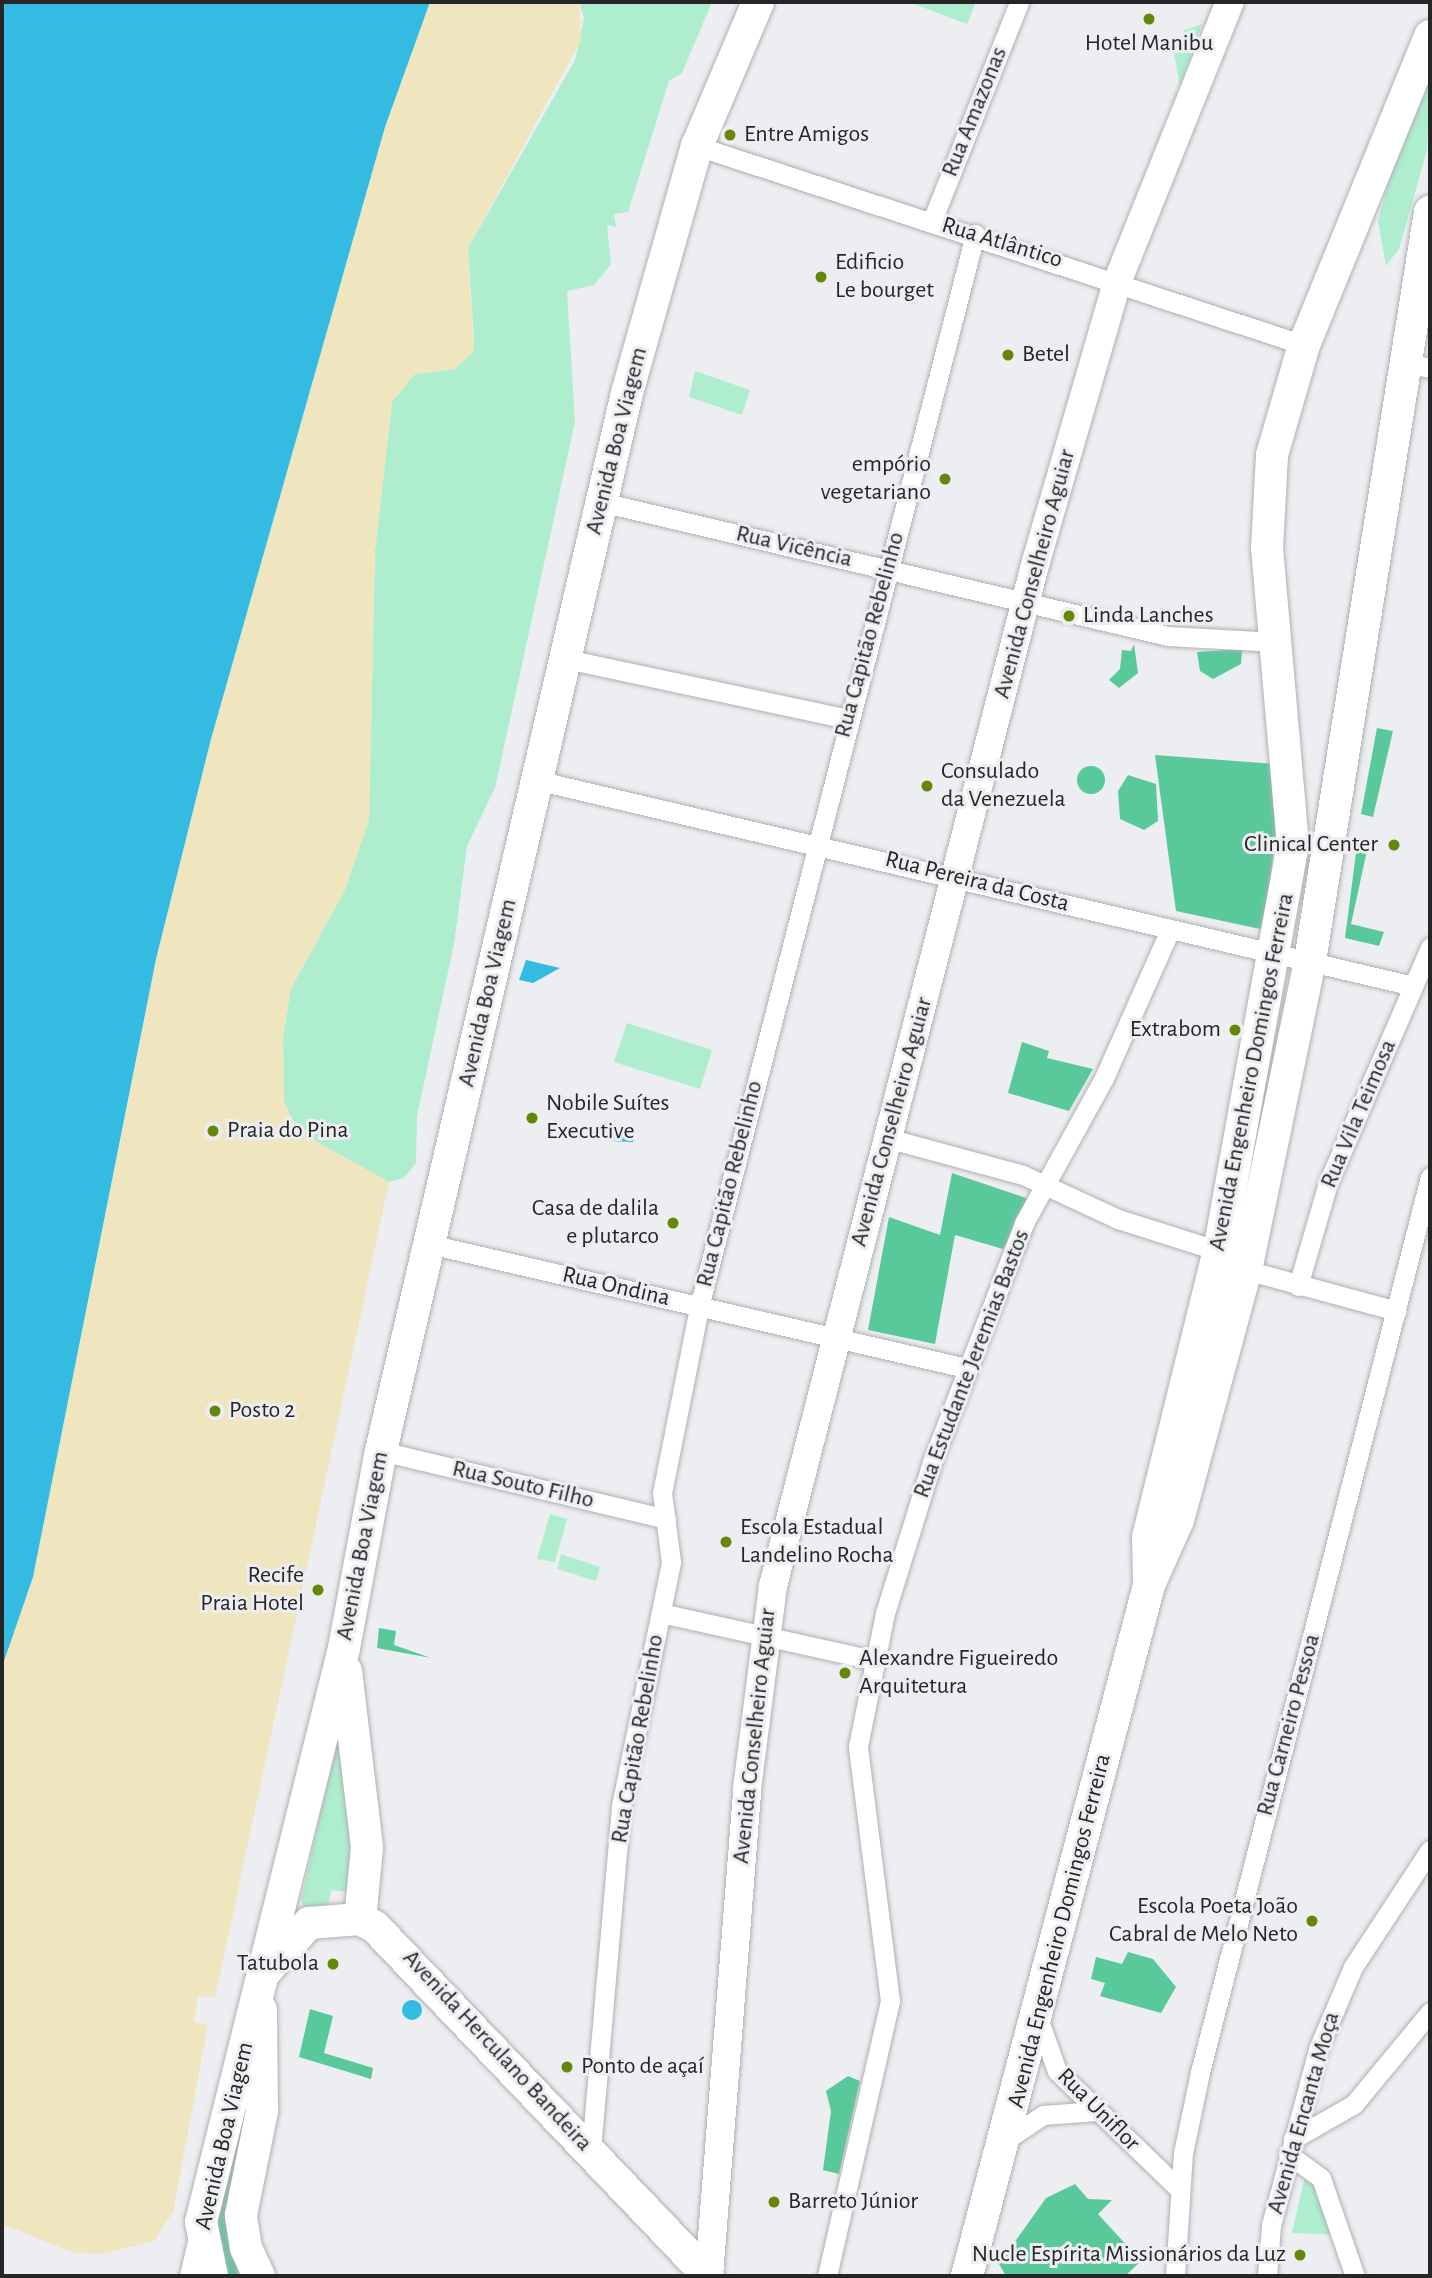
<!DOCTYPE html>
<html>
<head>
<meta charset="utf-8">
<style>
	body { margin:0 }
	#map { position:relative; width:1432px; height:2278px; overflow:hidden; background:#edeef1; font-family:"Alegreya Sans",sans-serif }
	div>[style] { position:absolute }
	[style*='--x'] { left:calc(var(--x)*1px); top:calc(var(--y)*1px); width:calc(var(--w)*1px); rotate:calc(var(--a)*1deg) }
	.green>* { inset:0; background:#afedcf }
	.forest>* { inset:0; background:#59c99b }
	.round { border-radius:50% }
	.sand>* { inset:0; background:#efe5bf }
	.water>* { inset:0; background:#33bbe1 }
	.roads { filter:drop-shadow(0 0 2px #afb0b3) drop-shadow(0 0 2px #afb0b3) }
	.minor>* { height:19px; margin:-9.5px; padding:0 9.5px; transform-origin:9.5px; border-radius:9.5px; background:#fff }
	.secondary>* { height:28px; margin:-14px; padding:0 14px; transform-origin:14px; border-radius:14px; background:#fff }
	.primary>* { height:32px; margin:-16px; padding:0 16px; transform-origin:16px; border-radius:16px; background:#fff }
	.dots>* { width:19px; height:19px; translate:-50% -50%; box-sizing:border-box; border:4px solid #edeef1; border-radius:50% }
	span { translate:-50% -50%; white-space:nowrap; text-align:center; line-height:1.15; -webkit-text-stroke:6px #edeef1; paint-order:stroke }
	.poi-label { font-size:24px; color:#262628 }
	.left { translate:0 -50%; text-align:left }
	.right { translate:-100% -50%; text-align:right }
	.street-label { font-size:24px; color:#262628 }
	.frame { position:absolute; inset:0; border:4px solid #262628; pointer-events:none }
</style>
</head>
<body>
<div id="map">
	<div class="green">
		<div style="clip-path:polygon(579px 2px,712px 2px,682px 73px,669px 81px,628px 212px,614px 214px,616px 227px,607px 225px,611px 264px,594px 285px,567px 291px,575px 422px,495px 788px,467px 846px,454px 944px,417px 1116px,416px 1163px,404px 1178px,389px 1182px,317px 1142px,292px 1119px,284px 1102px,283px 1037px,291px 988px,344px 892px,369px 820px,375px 550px,392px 402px,415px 374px,455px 369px,474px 340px,468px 248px,575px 60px,584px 18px)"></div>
		<div style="clip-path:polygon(909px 2px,976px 2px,967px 24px)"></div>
		<div style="clip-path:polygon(1202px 24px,1180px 86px,1174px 53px,1185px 30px)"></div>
		<div style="clip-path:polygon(1430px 68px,1427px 150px,1399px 249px,1386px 266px,1378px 221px,1400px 141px)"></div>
		<div style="clip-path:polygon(695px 371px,750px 390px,742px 415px,689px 397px)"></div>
		<div style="clip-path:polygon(627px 1023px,712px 1050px,700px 1089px,614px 1062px)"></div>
		<div style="clip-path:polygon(550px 1514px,567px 1519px,555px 1562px,537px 1559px)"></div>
		<div style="clip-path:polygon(561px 1554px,600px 1567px,596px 1581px,557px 1569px)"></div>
		<div style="clip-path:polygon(345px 1702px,359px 1893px,331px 1890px,327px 1912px,304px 1908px,301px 1901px)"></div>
		<div style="clip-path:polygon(1307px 2167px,1344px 2235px,1292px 2233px)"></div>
	</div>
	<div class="forest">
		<div style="clip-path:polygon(1134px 644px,1138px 673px,1119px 688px,1109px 680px,1120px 669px,1122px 650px,1131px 651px)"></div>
		<div style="clip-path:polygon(1242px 649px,1241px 664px,1213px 679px,1200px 671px,1197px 652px)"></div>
		<div style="clip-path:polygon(1377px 728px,1393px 731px,1373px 817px,1361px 814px)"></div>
		<div style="clip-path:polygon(1155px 755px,1274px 764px,1278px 810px,1265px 930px,1176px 911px)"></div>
		<div class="round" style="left:1077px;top:766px;width:28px;height:28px"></div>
		<div style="clip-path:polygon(1128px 775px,1156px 784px,1158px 821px,1144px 830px,1120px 819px,1118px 791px)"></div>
		<div style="clip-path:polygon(1357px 845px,1368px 846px,1351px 924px,1384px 932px,1379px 946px,1345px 938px)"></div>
		<div style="clip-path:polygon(1022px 1042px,1049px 1051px,1047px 1058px,1093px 1069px,1069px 1111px,1008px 1093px)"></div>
		<div style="clip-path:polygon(952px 1173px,1029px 1199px,1003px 1249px,955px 1235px,935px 1344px,868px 1330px,889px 1217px,940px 1235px)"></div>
		<div style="clip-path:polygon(379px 1628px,396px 1631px,394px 1645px,431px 1658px,377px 1648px)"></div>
		<div style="clip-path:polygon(1128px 1952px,1153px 1959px,1176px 1987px,1161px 2013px,1100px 1996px,1105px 1983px,1091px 1979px,1096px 1957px,1122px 1964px)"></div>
		<div style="clip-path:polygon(310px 2009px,333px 2016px,324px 2053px,373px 2068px,371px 2079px,299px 2057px)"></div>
		<div style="clip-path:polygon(253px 2062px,250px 2116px,226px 2219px,239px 2276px,226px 2276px,214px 2226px)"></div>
		<div style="clip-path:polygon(848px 2076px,860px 2081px,839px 2174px,823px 2170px,831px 2111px,826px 2091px)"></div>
		<div style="clip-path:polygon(1075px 2184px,1088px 2199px,1112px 2200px,1098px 2214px,1141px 2261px,1125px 2276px,1006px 2276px,999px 2264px,1046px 2198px)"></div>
	</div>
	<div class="sand">
		<div style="clip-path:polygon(430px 2px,579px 2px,581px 40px,468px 248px,474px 351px,455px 369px,415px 374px,392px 402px,375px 550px,369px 820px,344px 892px,291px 988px,283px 1037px,284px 1102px,292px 1119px,317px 1142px,389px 1182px,215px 1998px,198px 1996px,194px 2022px,208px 2025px,173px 2212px,154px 2241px,101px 2254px,74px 2253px,2px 2224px,2px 1667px,33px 1577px,156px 959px,211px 739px,385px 127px)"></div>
	</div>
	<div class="water">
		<div style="clip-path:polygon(2px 2px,430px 2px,385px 127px,211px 739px,156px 959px,33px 1577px,2px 1667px)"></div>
		<div style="clip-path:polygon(526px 960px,560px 968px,533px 983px,519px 980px)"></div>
		<div style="clip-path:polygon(599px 1124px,635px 1135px,633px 1142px,609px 1141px)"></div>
		<div class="round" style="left:402px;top:2000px;width:20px;height:20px"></div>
	</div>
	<div class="roads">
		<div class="minor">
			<div style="--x:697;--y:146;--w:639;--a:18.15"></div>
			<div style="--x:932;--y:221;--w:236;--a:-68.3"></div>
			<div style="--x:1405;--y:363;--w:25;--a:11"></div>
			<div style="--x:601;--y:502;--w:583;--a:13.3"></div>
			<div style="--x:1168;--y:636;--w:108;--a:3.2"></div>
			<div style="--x:566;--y:659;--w:288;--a:12"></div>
			<div style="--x:540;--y:781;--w:897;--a:13.21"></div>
			<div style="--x:887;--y:1138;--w:141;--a:15.2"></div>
			<div style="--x:1023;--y:1175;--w:105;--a:24.9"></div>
			<div style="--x:1118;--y:1219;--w:106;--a:17.6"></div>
			<div style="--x:429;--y:1244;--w:551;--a:13"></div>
			<div style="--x:1246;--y:1270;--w:156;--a:15.2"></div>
			<div style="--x:1298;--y:1286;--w:107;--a:-73.8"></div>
			<div style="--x:1328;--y:1183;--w:257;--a:-66.6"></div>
			<div style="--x:381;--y:1451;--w:293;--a:13.4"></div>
			<div style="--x:661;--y:1613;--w:217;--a:12.5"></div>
			<div style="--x:1038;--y:2018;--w:56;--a:70.3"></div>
			<div style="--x:1057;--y:2071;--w:170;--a:44"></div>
			<div style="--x:1007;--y:2139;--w:43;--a:-33.7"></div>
			<div style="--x:1043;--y:2115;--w:53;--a:-4.3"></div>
			<div style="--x:1293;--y:2139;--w:70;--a:-29.8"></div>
			<div style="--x:1354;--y:2104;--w:119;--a:-50.4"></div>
			<div style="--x:591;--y:2150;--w:345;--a:-85"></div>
			<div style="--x:621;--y:1806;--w:249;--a:-78.4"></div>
			<div style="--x:671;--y:1562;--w:70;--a:-97.4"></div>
			<div style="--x:662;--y:1493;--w:190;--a:-78.7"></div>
			<div style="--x:699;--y:1307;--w:1108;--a:-75.57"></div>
			<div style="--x:1288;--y:2154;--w:41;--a:36"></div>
			<div style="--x:1321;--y:2178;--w:104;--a:70.9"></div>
			<div style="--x:189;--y:2276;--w:39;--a:-77"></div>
			<div style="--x:827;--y:2276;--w:282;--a:-77.1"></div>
			<div style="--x:890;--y:2001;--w:257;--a:-97.2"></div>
			<div style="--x:858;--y:1746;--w:136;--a:-78.5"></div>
			<div style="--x:885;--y:1613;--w:158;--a:-72.7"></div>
			<div style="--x:932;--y:1462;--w:256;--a:-68.9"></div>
			<div style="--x:1024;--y:1223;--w:166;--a:-61.1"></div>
			<div style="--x:1104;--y:1078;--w:162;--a:-66"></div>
			<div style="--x:1175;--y:2276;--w:123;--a:-86.3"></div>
			<div style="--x:1183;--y:2153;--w:83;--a:-78.1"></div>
			<div style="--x:1200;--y:2072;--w:924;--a:-75.59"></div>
			<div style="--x:1267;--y:2276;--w:51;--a:-85.5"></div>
			<div style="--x:1271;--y:2225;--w:182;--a:-75"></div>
			<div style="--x:1318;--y:2049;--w:89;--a:-66.9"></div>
			<div style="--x:1353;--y:1967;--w:140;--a:-56.7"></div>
		</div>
		<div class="secondary">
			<div style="--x:709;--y:2276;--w:488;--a:-85.5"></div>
			<div style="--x:747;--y:1789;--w:205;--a:-82.7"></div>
			<div style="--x:773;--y:1586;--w:1054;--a:-75.61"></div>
			<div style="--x:1035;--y:565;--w:297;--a:-73.8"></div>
			<div style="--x:1118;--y:280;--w:300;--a:-68.1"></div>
		</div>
		<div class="primary">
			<div style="--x:1149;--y:1580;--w:43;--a:-91.3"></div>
			<div style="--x:1148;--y:1537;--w:295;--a:-76.1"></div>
			<div style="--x:1219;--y:1251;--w:413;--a:-79.7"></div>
			<div style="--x:1293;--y:845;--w:298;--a:-95"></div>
			<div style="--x:1267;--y:548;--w:93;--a:-86.9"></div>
			<div style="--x:1272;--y:455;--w:115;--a:-73.8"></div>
			<div style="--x:1304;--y:345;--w:334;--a:-67.8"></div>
			<div style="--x:346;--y:1671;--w:178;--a:83.2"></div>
			<div style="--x:367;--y:1848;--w:71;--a:95.6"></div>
			<div style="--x:265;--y:1972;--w:66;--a:-48.1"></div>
			<div style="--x:309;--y:1923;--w:51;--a:-4.5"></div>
			<div style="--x:360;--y:1919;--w:17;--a:28"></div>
			<div style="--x:375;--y:1927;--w:482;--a:46.3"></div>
			<div style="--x:212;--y:2276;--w:55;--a:-101.5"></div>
			<div style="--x:201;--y:2222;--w:592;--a:-76.01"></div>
			<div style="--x:344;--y:1648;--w:200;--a:-79.4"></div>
			<div style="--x:381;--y:1451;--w:1086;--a:-76.91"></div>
			<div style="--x:627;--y:393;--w:257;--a:-74.2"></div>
			<div style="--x:697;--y:146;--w:156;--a:-67"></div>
			<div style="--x:259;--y:2276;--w:31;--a:-115"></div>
			<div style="--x:246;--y:2248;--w:33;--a:-99"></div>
			<div style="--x:241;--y:2215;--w:106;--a:-78.6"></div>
			<div style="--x:262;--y:2111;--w:101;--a:-90.6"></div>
			<div style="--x:967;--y:2276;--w:715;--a:-75.24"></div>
			<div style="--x:1149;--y:1585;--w:71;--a:-66"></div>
			<div style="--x:1178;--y:1520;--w:259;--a:-74.8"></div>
			<div style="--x:1246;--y:1270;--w:316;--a:-78.3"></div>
			<div style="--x:1310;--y:961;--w:759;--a:-80.9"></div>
		</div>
	</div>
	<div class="dots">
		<div style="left:1149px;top:19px;background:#628709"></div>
		<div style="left:730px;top:135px;background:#628709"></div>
		<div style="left:821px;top:277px;background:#628709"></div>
		<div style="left:1008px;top:355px;background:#628709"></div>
		<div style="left:945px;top:479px;background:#628709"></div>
		<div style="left:1069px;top:616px;background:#628709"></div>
		<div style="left:927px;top:786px;background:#628709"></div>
		<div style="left:1394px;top:845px;background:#628709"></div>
		<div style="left:1235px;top:1030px;background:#628709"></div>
		<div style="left:532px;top:1118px;background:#628709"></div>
		<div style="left:213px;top:1131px;background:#628709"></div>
		<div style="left:673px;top:1223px;background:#628709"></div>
		<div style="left:215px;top:1411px;background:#628709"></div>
		<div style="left:726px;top:1542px;background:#628709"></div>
		<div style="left:318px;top:1590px;background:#628709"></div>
		<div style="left:845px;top:1673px;background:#628709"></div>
		<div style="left:1312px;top:1921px;background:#628709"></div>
		<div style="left:333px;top:1964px;background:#628709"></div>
		<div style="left:567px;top:2067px;background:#628709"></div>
		<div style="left:774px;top:2202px;background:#628709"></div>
		<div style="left:1300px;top:2255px;background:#628709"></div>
	</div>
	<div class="poi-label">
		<span style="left:1149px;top:44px">Hotel Manibu</span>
		<span class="left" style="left:744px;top:135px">Entre Amigos</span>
		<span class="left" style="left:835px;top:277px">Edificio<br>Le bourget</span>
		<span class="left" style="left:1022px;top:355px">Betel</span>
		<span class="right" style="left:931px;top:479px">empório<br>vegetariano</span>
		<span class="left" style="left:1083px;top:616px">Linda Lanches</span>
		<span class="left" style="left:941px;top:786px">Consulado<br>da Venezuela</span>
		<span class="right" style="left:1378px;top:845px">Clinical Center</span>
		<span class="right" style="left:1221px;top:1030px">Extrabom</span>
		<span class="left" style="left:546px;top:1118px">Nobile Suítes<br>Executive</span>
		<span class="left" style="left:227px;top:1131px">Praia do Pina</span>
		<span class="right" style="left:659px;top:1223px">Casa de dalila<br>e plutarco</span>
		<span class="left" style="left:229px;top:1411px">Posto 2</span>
		<span class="left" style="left:740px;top:1542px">Escola Estadual<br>Landelino Rocha</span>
		<span class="right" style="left:304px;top:1590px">Recife<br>Praia Hotel</span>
		<span class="left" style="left:859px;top:1673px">Alexandre Figueiredo<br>Arquitetura</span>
		<span class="right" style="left:1298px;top:1921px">Escola Poeta João<br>Cabral de Melo Neto</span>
		<span class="right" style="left:319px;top:1964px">Tatubola</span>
		<span class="left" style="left:581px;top:2067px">Ponto de açaí</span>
		<span class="left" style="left:788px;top:2202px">Barreto Júnior</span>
		<span class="right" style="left:1286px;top:2255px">Nucle Espírita Missionários da Luz</span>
	</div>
	<div class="street-label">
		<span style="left:975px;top:112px;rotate:-68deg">Rua Amazonas</span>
		<span style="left:1002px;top:243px;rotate:17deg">Rua Atlântico</span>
		<span style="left:617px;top:441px;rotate:-76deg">Avenida Boa Viagem</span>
		<span style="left:794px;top:547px;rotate:13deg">Rua Vicência</span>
		<span style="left:1035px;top:574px;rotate:-75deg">Avenida Conselheiro Aguiar</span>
		<span style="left:870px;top:635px;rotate:-75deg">Rua Capitão Rebelinho</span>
		<span style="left:977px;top:882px;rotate:14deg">Rua Pereira da Costa</span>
		<span style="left:488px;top:993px;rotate:-77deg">Avenida Boa Viagem</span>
		<span style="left:1252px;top:1072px;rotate:-79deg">Avenida Engenheiro Domingos Ferreira</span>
		<span style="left:1359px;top:1114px;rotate:-67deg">Rua Vila Teimosa</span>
		<span style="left:892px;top:1122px;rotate:-75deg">Avenida Conselheiro Aguiar</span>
		<span style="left:730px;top:1184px;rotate:-76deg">Rua Capitão Rebelinho</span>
		<span style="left:616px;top:1287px;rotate:13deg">Rua Ondina</span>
		<span style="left:972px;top:1364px;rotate:-69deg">Rua Estudante Jeremias Bastos</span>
		<span style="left:523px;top:1485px;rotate:13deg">Rua Souto Filho</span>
		<span style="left:363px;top:1546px;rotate:-79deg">Avenida Boa Viagem</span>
		<span style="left:1289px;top:1725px;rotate:-75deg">Rua Carneiro Pessoa</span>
		<span style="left:755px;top:1736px;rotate:-84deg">Avenida Conselheiro Aguiar</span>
		<span style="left:638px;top:1739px;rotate:-80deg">Rua Capitão Rebelinho</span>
		<span style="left:1060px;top:1931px;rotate:-76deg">Avenida Engenheiro Domingos Ferreira</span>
		<span style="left:497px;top:2051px;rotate:47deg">Avenida Herculano Bandeira</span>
		<span style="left:1098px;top:2110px;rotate:45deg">Rua Uniflor</span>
		<span style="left:1304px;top:2113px;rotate:-74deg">Avenida Encanta Moça</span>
		<span style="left:225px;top:2136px;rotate:-77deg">Avenida Boa Viagem</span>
	</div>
	<div class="frame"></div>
</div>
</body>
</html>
